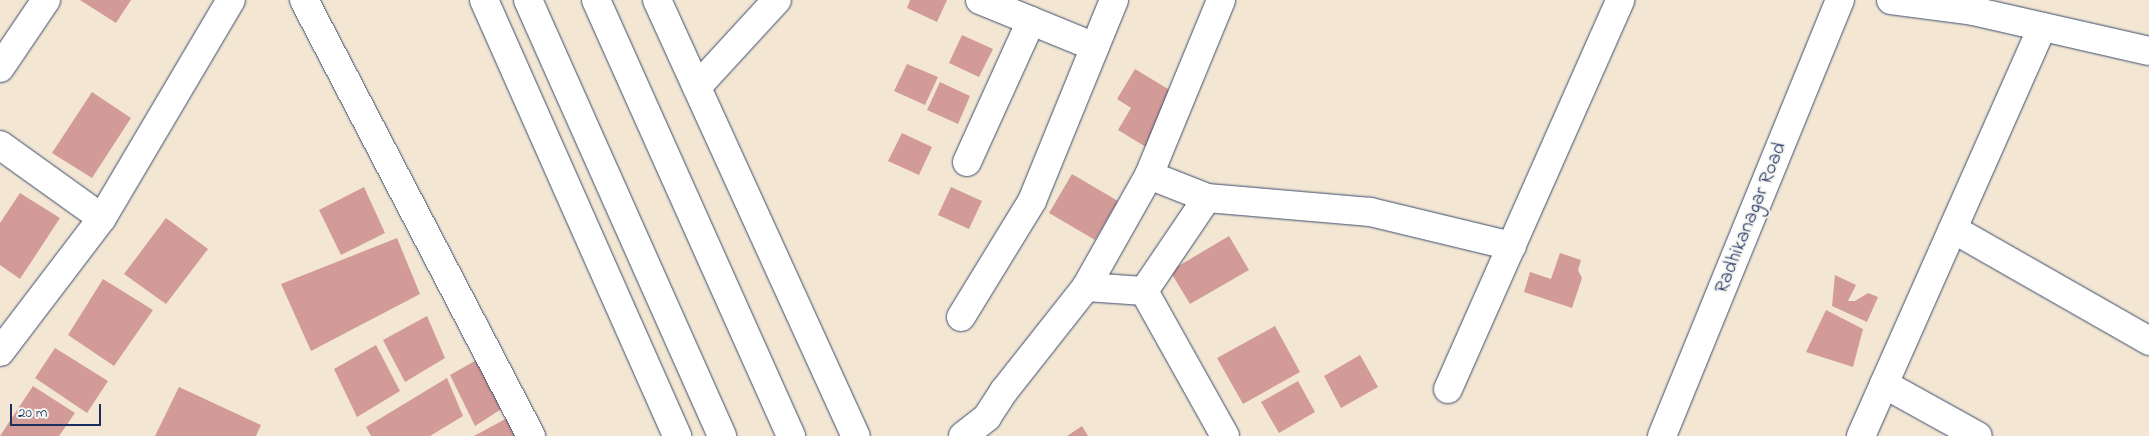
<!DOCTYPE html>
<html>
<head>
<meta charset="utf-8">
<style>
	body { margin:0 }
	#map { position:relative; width:2149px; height:436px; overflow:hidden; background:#f3e7d3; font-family:"Indie Flower",sans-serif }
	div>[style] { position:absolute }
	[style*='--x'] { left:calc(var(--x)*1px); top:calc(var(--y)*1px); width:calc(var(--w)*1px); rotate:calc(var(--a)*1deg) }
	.building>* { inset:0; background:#d39b97 }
	.roads { filter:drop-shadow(0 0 1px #3b4b70) drop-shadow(0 0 1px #3b4b70) }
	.minor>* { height:28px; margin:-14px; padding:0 14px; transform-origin:14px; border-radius:14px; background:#fff }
	.secondary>* { height:28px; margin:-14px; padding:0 14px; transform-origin:14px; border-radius:14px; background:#fff }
	.trunk>* { height:28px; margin:-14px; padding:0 14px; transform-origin:14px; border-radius:14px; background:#fff }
	span { translate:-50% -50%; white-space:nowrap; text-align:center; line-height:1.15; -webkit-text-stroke:4px #f6f6f2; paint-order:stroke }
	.street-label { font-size:20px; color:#1b2f5e }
	.scale { position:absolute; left:10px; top:404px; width:91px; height:22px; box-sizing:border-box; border:2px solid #1b2f5e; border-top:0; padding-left:6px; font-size:15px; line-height:18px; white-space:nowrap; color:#1b2f5e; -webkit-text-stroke:4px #f6f6f2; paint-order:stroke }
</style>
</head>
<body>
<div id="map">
	<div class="building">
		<div style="clip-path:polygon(80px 0,131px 0,116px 23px)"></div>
		<div style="clip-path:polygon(910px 0,947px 0,937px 22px,907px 8px)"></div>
		<div style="clip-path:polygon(962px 35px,993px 49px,979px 77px,949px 63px)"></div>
		<div style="clip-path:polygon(907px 64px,938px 77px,925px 105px,894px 91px)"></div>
		<div style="clip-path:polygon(1135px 69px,1178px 95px,1146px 147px,1118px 130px,1131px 108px,1117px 99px)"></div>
		<div style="clip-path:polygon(940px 82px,970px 96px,958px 124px,927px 110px)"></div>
		<div style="clip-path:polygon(92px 92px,131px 118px,92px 178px,52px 153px)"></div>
		<div style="clip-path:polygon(902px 133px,932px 147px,919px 175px,888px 161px)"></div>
		<div style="clip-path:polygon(1072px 174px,1118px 201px,1095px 240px,1049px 213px)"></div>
		<div style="clip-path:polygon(364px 187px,385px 233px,341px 255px,319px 210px)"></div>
		<div style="clip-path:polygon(951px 187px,982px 201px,969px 229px,938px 215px)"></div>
		<div style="clip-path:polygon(20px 193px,60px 218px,20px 279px,0 265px,0 223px)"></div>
		<div style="clip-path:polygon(166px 218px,208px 249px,166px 304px,124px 274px)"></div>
		<div style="clip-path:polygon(1229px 236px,1249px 270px,1190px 304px,1170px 271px)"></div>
		<div style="clip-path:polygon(397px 238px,420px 294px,311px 351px,281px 284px)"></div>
		<div style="clip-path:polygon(1560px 253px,1581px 260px,1578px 270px,1582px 278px,1572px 308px,1524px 292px,1530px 272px,1551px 279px)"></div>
		<div style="clip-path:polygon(1835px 275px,1856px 285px,1848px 301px,1855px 301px,1868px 293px,1878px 297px,1867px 322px,1832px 306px)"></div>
		<div style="clip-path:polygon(103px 279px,153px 310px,114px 366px,68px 335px)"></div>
		<div style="clip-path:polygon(1826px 310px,1863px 329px,1853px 367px,1806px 352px)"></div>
		<div style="clip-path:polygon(427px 316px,445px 358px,405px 382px,383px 340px)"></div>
		<div style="clip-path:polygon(1275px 326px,1300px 372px,1243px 404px,1217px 358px)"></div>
		<div style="clip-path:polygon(376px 345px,400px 391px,357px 417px,334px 369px)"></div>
		<div style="clip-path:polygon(55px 348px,108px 381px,87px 413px,35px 378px)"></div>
		<div style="clip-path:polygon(1360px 355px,1378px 387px,1341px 408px,1324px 376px)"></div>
		<div style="clip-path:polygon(482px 357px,506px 406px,475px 426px,450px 375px)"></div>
		<div style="clip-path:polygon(447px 378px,463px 416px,430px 436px,371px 436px,366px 427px)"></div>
		<div style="clip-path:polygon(1298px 381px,1315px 412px,1279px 433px,1261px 402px)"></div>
		<div style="clip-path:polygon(33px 386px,75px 413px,59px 436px,0 436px)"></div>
		<div style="clip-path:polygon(179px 387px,261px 425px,256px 436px,155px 436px)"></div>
		<div style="clip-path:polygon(511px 416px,520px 436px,474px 436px)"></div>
		<div style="clip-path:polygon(1082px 426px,1088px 436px,1067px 436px)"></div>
	</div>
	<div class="roads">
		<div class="minor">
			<div style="--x:304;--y:0;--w:492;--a:62.5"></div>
			<div style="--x:980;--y:0;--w:124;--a:22.2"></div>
			<div style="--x:0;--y:68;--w:82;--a:-55.9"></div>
			<div style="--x:697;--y:87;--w:118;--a:-47.4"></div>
			<div style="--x:0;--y:145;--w:125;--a:35.6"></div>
			<div style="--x:967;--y:162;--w:155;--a:-65.6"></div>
			<div style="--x:1149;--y:175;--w:62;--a:21.6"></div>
			<div style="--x:1207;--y:198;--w:164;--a:4.9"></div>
			<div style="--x:1370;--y:212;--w:146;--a:13.5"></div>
			<div style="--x:1953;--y:229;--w:226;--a:29.7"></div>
			<div style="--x:1086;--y:287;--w:58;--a:3.9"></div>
			<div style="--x:1144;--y:291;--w:166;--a:60.8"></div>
			<div style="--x:1144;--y:291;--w:112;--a:-55.9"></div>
			<div style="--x:961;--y:317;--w:136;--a:-58.5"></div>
			<div style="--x:1032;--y:201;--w:217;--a:-67.8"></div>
			<div style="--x:0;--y:352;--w:168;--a:-52.7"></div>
			<div style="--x:102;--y:218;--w:253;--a:-59.4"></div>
			<div style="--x:1884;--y:384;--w:107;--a:29"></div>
			<div style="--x:1448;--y:389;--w:425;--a:-66.1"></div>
			<div style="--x:963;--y:436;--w:31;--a:-38"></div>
			<div style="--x:987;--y:417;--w:31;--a:-57"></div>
			<div style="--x:1004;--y:391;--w:132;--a:-51.7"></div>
			<div style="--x:1086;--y:287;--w:129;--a:-60.6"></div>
			<div style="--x:1149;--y:175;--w:189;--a:-67.6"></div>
			<div style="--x:1662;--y:436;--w:471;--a:-67.8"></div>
			<div style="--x:1861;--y:436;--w:447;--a:-66.1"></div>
		</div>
		<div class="secondary">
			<div style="--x:484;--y:0;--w:477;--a:66.1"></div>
			<div style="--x:657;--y:0;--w:479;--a:65.5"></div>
			<div style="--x:1891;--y:0;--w:83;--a:7.6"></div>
			<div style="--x:1973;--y:11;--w:180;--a:12.8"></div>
		</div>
		<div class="trunk">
			<div style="--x:528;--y:0;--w:477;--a:66"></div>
			<div style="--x:596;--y:0;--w:478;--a:65.9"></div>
		</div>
	</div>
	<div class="street-label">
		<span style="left:1751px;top:218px;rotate:-68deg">Radhikanagar Road</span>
	</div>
	<div class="scale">20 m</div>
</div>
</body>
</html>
